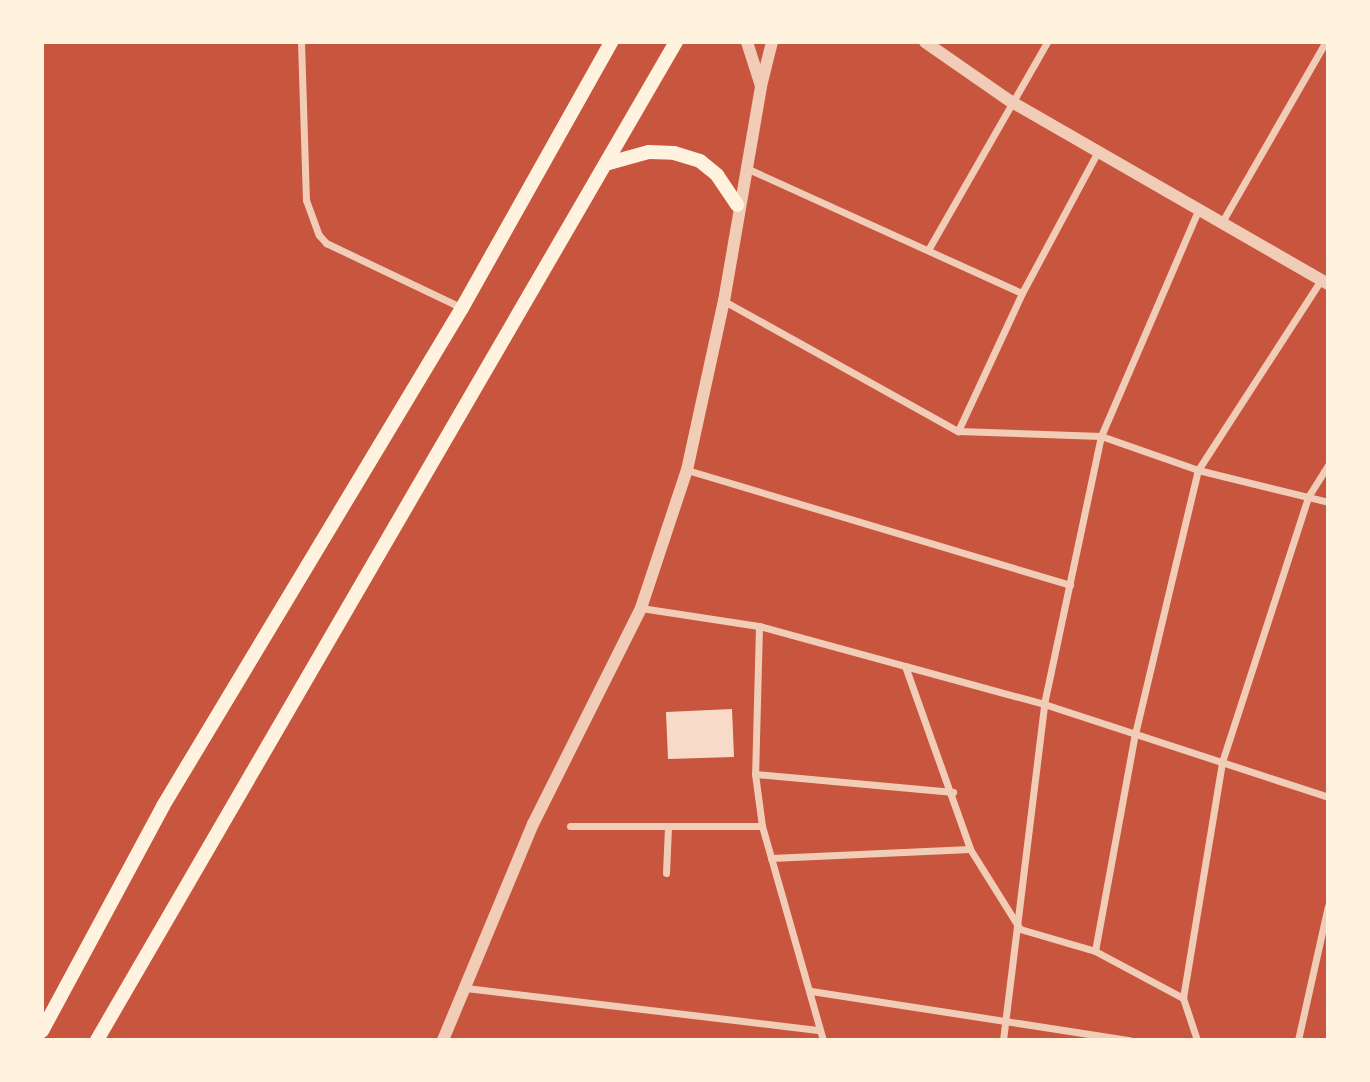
<!DOCTYPE html>
<html>
<head>
<meta charset="utf-8">
<style>
	body { margin:0 }
	#map { position:relative; width:1370px; height:1082px; overflow:hidden; background:#c8553d; font-family:"Nunito Sans",sans-serif }
	div>[style] { position:absolute }
	[style*='--x'] { left:calc(var(--x)*1px); top:calc(var(--y)*1px); width:calc(var(--w)*1px); rotate:calc(var(--a)*1deg) }
	.building>* { inset:0; background:#f7dbc8 }
	.minor>* { height:7px; margin:-3.5px; padding:0 3.5px; transform-origin:3.5px; border-radius:3.5px; background:#f1ccb7 }
	.tertiary>* { height:12px; margin:-6px; padding:0 6px; transform-origin:6px; border-radius:6px; background:#f1ccb7 }
	.secondary>* { height:14px; margin:-7px; padding:0 7px; transform-origin:7px; border-radius:7px; background:#fff3e0 }
	span { translate:-50% -50%; white-space:nowrap; text-align:center; line-height:1.15; -webkit-text-stroke:5px #fff3e0; paint-order:stroke }
	.frame { position:absolute; inset:0; border:44px solid #fff3e0; pointer-events:none }
</style>
</head>
<body>
<div id="map">
	<div class="building">
		<div style="clip-path:polygon(732px 709px,734px 757px,668px 759px,666px 712px)"></div>
	</div>
	<div class="minor">
		<div style="--x:301;--y:42;--w:158;--a:88.2"></div>
		<div style="--x:306;--y:200;--w:37;--a:70"></div>
		<div style="--x:319;--y:235;--w:11;--a:49"></div>
		<div style="--x:326;--y:243;--w:151;--a:25.5"></div>
		<div style="--x:746;--y:168;--w:303;--a:24.4"></div>
		<div style="--x:1222;--y:222;--w:207;--a:-60.1"></div>
		<div style="--x:928;--y:250;--w:240;--a:-60.2"></div>
		<div style="--x:724;--y:301;--w:268;--a:29.1"></div>
		<div style="--x:958;--y:431;--w:143;--a:2"></div>
		<div style="--x:1101;--y:436;--w:103;--a:19.3"></div>
		<div style="--x:1198;--y:470;--w:134;--a:13.8"></div>
		<div style="--x:958;--y:431;--w:152;--a:-65.1"></div>
		<div style="--x:1022;--y:293;--w:159;--a:-61.8"></div>
		<div style="--x:687;--y:470;--w:400;--a:16.7"></div>
		<div style="--x:641;--y:608;--w:119;--a:8.7"></div>
		<div style="--x:759;--y:626;--w:151;--a:15.3"></div>
		<div style="--x:905;--y:666;--w:144;--a:15.3"></div>
		<div style="--x:1044;--y:704;--w:299;--a:18.1"></div>
		<div style="--x:759;--y:626;--w:148;--a:91.5"></div>
		<div style="--x:755;--y:774;--w:52;--a:82.3"></div>
		<div style="--x:762;--y:826;--w:223;--a:74.1"></div>
		<div style="--x:905;--y:666;--w:194;--a:70.4"></div>
		<div style="--x:970;--y:849;--w:94;--a:58"></div>
		<div style="--x:1020;--y:929;--w:78;--a:16.3"></div>
		<div style="--x:1095;--y:951;--w:100;--a:28.1"></div>
		<div style="--x:1183;--y:998;--w:44;--a:71.6"></div>
		<div style="--x:755;--y:774;--w:199;--a:5.2"></div>
		<div style="--x:570;--y:826;--w:192;--a:0"></div>
		<div style="--x:771;--y:858;--w:199;--a:-2.6"></div>
		<div style="--x:666;--y:873;--w:46;--a:-87.5"></div>
		<div style="--x:1095;--y:951;--w:221;--a:-79.6"></div>
		<div style="--x:1135;--y:734;--w:271;--a:-76.6"></div>
		<div style="--x:1198;--y:470;--w:226;--a:-57.1"></div>
		<div style="--x:466;--y:988;--w:356;--a:6.8"></div>
		<div style="--x:811;--y:991;--w:322;--a:8.8"></div>
		<div style="--x:1183;--y:998;--w:239;--a:-80.6"></div>
		<div style="--x:1222;--y:762;--w:279;--a:-72"></div>
		<div style="--x:1308;--y:497;--w:38;--a:-58"></div>
		<div style="--x:1003;--y:1040;--w:338;--a:-83"></div>
		<div style="--x:1044;--y:704;--w:274;--a:-78"></div>
		<div style="--x:1101;--y:436;--w:248;--a:-66.7"></div>
		<div style="--x:1298;--y:1040;--w:137;--a:-77.4"></div>
	</div>
	<div class="tertiary">
		<div style="--x:925;--y:42;--w:103;--a:34.8"></div>
		<div style="--x:1010;--y:101;--w:367;--a:29.9"></div>
		<div style="--x:761;--y:86;--w:45;--a:-76"></div>
		<div style="--x:443;--y:1040;--w:234;--a:-67.4"></div>
		<div style="--x:533;--y:824;--w:241;--a:-63.4"></div>
		<div style="--x:641;--y:608;--w:145;--a:-71.6"></div>
		<div style="--x:687;--y:470;--w:173;--a:-77.7"></div>
		<div style="--x:724;--y:301;--w:218;--a:-80.2"></div>
		<div style="--x:761;--y:86;--w:46;--a:-107.7"></div>
	</div>
	<div class="secondary">
		<div style="--x:609;--y:163;--w:41;--a:-15.4"></div>
		<div style="--x:649;--y:152;--w:25;--a:2"></div>
		<div style="--x:674;--y:153;--w:27;--a:17"></div>
		<div style="--x:700;--y:161;--w:22;--a:39"></div>
		<div style="--x:717;--y:175;--w:36;--a:56"></div>
		<div style="--x:42;--y:1031;--w:255;--a:-61.7"></div>
		<div style="--x:163;--y:806;--w:581;--a:-59.02"></div>
		<div style="--x:462;--y:308;--w:305;--a:-60.7"></div>
		<div style="--x:97;--y:1040;--w:1154;--a:-59.88"></div>
	</div>
	<div class="frame"></div>
</div>
</body>
</html>
